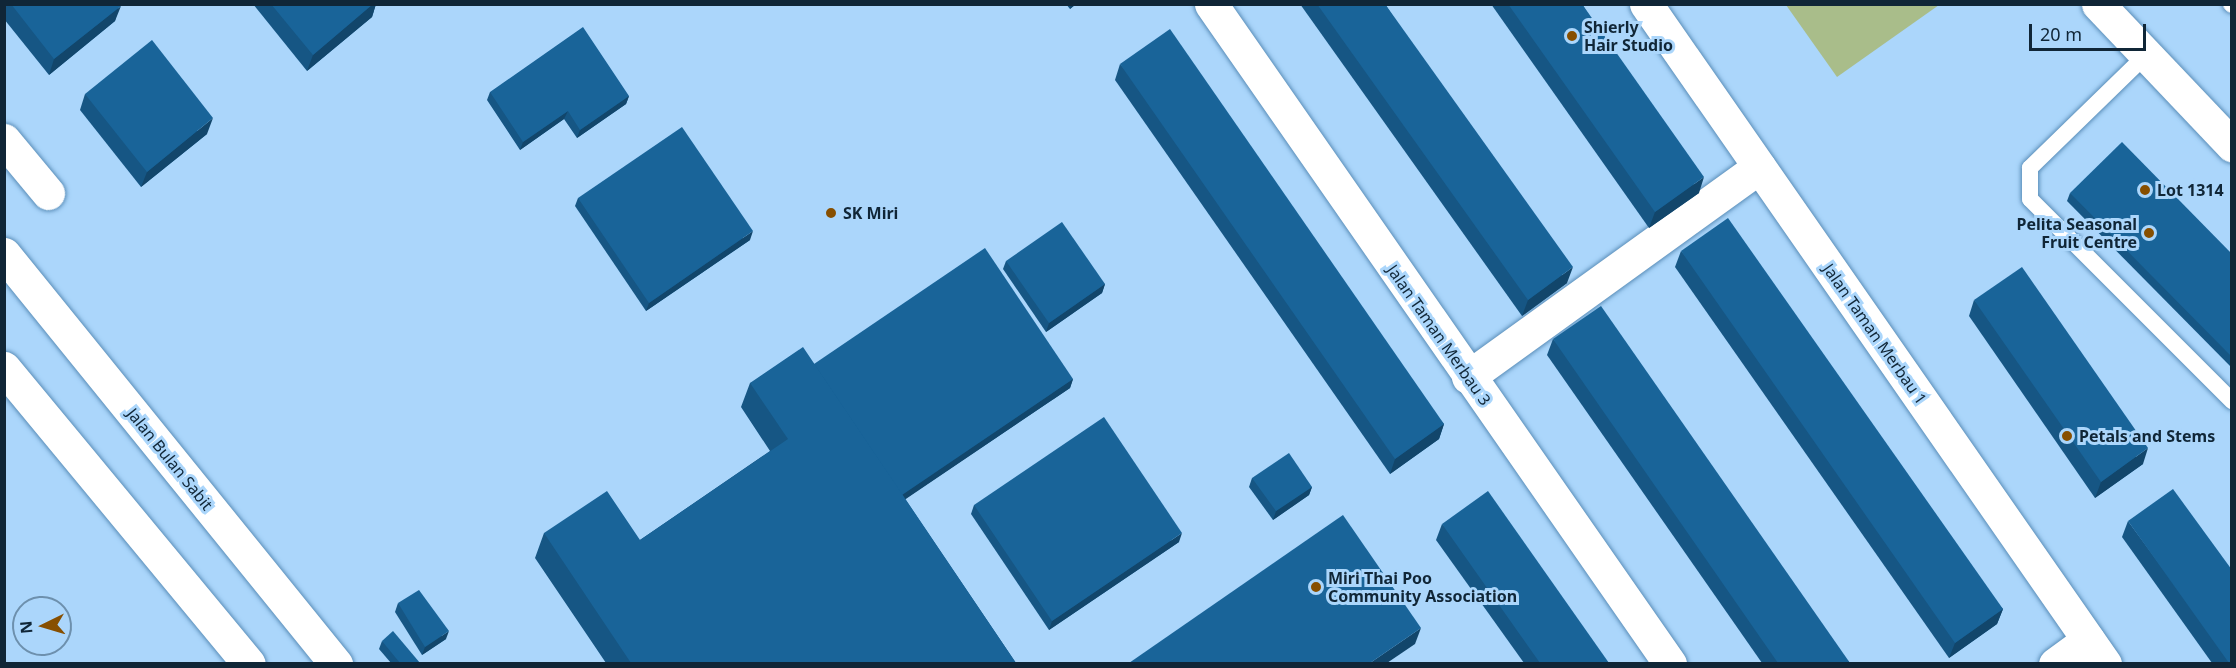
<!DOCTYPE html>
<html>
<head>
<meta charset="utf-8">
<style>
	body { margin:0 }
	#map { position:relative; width:2236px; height:668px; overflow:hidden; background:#abd6fb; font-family:"Noto Sans",sans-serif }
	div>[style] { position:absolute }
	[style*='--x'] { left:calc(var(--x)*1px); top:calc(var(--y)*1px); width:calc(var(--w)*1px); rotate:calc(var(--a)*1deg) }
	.green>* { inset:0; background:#a9bd8a }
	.roads { filter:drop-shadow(0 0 2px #5a8eb9) drop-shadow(0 0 2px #5a8eb9) }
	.service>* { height:16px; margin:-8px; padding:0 8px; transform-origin:8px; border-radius:8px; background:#fff }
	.minor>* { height:33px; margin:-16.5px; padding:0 16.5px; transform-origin:16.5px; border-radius:16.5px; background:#fff }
	.tertiary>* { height:33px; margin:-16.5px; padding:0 16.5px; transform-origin:16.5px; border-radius:16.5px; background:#fff }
	.secondary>* { height:33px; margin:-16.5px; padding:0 16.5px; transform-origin:16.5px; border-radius:16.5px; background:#fff }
	.wall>* { inset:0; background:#165684 }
	.shaded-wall>* { inset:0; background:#12466b }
	.building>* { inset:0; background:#196499 }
	.dots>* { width:16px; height:16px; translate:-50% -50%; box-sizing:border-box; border:3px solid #abd6fb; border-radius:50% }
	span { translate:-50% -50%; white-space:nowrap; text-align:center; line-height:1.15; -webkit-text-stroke:6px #abd6fb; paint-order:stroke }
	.poi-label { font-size:16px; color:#102637; font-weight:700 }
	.left { translate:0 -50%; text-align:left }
	.right { translate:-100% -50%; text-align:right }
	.street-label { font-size:16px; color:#102637 }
	.frame { position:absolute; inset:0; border:6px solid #102637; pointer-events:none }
	.north { position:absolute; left:12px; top:596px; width:60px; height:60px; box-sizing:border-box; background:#abd6fb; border:2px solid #6d90ad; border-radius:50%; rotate:265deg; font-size:16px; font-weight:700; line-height:24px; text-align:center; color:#102637 }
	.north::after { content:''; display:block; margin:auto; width:21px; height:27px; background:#874f00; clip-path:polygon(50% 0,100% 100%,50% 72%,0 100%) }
	.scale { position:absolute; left:2029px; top:24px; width:117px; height:27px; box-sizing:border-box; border:3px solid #102637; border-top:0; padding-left:8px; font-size:18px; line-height:21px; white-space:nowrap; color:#102637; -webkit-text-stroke:4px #abd6fb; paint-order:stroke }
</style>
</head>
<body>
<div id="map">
	<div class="green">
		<div style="clip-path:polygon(1786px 5px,1939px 5px,1837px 77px)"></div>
	</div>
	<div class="roads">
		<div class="service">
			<div style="--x:2231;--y:4;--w:1;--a:45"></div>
			<div style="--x:2146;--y:55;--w:162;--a:135.8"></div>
			<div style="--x:2030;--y:168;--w:31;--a:90"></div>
			<div style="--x:2030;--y:199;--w:286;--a:45"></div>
		</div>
		<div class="minor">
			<div style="--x:1211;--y:4;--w:804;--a:55.18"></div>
			<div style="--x:1646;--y:4;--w:804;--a:55.18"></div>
			<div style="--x:4;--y:140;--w:69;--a:50.3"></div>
			<div style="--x:1468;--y:377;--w:359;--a:-35.8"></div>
			<div style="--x:2055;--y:664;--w:41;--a:-36"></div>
		</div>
		<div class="tertiary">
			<div style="--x:2098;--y:4;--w:195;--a:46.5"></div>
		</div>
		<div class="secondary">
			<div style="--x:4;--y:254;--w:528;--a:51"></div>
			<div style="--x:4;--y:368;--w:384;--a:50.4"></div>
		</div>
	</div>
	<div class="wall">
		<div style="clip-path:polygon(4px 4px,119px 4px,115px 21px,49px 75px,4px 19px)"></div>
		<div style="clip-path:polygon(253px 4px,376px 4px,372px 17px,307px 71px)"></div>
		<div style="clip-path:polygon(1066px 4px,1076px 4px,1070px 9px)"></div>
		<div style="clip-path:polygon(1300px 4px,1385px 4px,1567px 283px,1522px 316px)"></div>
		<div style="clip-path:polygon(1491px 4px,1582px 4px,1699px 193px,1649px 228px)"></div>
		<div style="clip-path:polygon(1120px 64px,1444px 424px,1439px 439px,1390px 474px,1115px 80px)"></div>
		<div style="clip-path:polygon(490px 92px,629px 96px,626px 104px,577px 138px,564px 119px,520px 150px,487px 100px)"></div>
		<div style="clip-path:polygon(85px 94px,207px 134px,141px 187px,80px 110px)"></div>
		<div style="clip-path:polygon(2070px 193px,2232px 254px,2232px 368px,2067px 201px)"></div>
		<div style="clip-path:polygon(578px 198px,750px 240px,646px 311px,575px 206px)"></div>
		<div style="clip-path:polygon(1681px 251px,2003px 609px,1997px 624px,1949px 658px,1675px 267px)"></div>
		<div style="clip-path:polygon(1006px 261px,1105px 284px,1102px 293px,1046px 332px,1003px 269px)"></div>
		<div style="clip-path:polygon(1974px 300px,2143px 464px,2095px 498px,1969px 316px)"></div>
		<div style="clip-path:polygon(1553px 339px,1850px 663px,1762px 663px,1547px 355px)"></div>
		<div style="clip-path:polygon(814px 364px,1073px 379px,1070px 388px,905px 499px,1016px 663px,606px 663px,535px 558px,544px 533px,640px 540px,770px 451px,741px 407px,750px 383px)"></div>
		<div style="clip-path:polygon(1252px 478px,1312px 487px,1309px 495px,1273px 520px,1249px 487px)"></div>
		<div style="clip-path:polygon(974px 505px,1179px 542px,1049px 630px,971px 514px)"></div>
		<div style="clip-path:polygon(2128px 521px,2232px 663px,2212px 663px,2122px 537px)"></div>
		<div style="clip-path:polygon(1442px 524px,1609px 663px,1524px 663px,1436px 540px)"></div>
		<div style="clip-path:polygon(398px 603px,446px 639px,422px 655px,395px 612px)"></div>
		<div style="clip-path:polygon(382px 641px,420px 663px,391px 663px,379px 649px)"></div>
	</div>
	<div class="shaded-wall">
		<div style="clip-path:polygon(373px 4px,376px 4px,372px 17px,307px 71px,313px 55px)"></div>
		<div style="clip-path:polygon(1071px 4px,1076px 4px,1070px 9px)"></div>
		<div style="clip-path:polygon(121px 6px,115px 21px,49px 75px,54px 59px)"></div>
		<div style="clip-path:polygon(629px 96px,626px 104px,577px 138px,580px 130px)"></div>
		<div style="clip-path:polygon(568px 111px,564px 119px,520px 150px,523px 142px)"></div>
		<div style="clip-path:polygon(213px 118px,207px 134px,141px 187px,147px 172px)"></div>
		<div style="clip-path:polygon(1704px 177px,1699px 193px,1649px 228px,1655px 212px)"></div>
		<div style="clip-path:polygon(753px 231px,750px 240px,646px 311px,649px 303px)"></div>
		<div style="clip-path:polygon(1573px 267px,1567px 283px,1522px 316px,1528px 300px)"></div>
		<div style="clip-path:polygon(1105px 284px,1102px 293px,1046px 332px,1049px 323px)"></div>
		<div style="clip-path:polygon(1073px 379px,1070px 388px,891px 509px,894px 500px)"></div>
		<div style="clip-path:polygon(1444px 424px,1439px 439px,1390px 474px,1395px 459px)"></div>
		<div style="clip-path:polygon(2148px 448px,2143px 464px,2095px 498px,2101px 482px)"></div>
		<div style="clip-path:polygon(1312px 487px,1309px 495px,1273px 520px,1276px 511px)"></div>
		<div style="clip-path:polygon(1182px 533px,1179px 542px,1049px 630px,1052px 621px)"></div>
		<div style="clip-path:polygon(2003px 609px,1997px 624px,1949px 658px,1955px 643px)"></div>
		<div style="clip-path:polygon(1421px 628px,1415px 644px,1387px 663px,1370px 663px)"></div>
		<div style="clip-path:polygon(449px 631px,446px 639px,422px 655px,425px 647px)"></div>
	</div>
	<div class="building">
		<div style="clip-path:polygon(11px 4px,119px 4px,121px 6px,54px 59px)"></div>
		<div style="clip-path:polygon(271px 4px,373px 4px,313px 55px)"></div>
		<div style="clip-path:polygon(1317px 4px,1385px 4px,1573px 267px,1528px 300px)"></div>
		<div style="clip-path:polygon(1508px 4px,1582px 4px,1704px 177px,1655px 212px)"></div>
		<div style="clip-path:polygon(583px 27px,629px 96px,580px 130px,568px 111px,523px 142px,490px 92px)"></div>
		<div style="clip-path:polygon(1170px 29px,1444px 424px,1395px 459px,1120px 64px)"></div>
		<div style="clip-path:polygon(152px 40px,213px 118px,147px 172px,85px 94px)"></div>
		<div style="clip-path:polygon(682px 127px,753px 231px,649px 303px,578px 198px)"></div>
		<div style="clip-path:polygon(2122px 142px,2232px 254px,2232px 357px,2070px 193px)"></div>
		<div style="clip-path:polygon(1728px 218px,2003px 609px,1955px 643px,1681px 251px)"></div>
		<div style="clip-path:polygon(1062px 222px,1105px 284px,1049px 323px,1006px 261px)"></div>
		<div style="clip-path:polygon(985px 248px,1073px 379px,902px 495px,814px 364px)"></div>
		<div style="clip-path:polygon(2022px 267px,2148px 448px,2101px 482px,1974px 300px)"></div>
		<div style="clip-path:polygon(1601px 306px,1850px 663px,1778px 663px,1553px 339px)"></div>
		<div style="clip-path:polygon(803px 347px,1016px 663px,631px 663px,544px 533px,607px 491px,640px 540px,788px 439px,750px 383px)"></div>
		<div style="clip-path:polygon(1104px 417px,1182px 533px,1052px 621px,974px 505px)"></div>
		<div style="clip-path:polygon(1289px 453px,1312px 487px,1276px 511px,1252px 478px)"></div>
		<div style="clip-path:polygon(2173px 489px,2232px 570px,2232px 663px,2229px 663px,2128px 521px)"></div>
		<div style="clip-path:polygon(1488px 491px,1609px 663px,1540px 663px,1442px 524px)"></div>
		<div style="clip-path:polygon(1343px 515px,1421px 628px,1370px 663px,1129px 663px)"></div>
		<div style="clip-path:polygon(419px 590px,449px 631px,425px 647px,398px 603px)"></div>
		<div style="clip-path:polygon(393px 631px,420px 663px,400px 663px,382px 641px)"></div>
	</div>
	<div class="dots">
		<div style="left:1572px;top:36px;background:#874f00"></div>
		<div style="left:2145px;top:190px;background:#874f00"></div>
		<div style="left:831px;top:213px;background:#874f00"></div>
		<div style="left:2149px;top:233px;background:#874f00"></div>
		<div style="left:2067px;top:436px;background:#874f00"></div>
		<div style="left:1316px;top:587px;background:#874f00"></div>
	</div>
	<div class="poi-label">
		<span class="left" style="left:1584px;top:36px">Shierly<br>Hair Studio</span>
		<span class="left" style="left:2157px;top:190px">Lot 1314</span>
		<span class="left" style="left:843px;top:213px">SK Miri</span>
		<span class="right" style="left:2137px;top:233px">Pelita Seasonal<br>Fruit Centre</span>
		<span class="left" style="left:2079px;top:436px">Petals and Stems</span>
		<span class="left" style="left:1328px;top:587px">Miri Thai Poo<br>Community Association</span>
	</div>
	<div class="street-label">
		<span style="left:1875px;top:334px;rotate:55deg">Jalan Taman Merbau 1</span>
		<span style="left:1439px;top:335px;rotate:55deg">Jalan Taman Merbau 3</span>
		<span style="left:170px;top:459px;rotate:51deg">Jalan Bulan Sabit</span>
	</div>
	<div class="frame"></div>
	<div class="north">N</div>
	<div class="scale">20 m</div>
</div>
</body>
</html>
